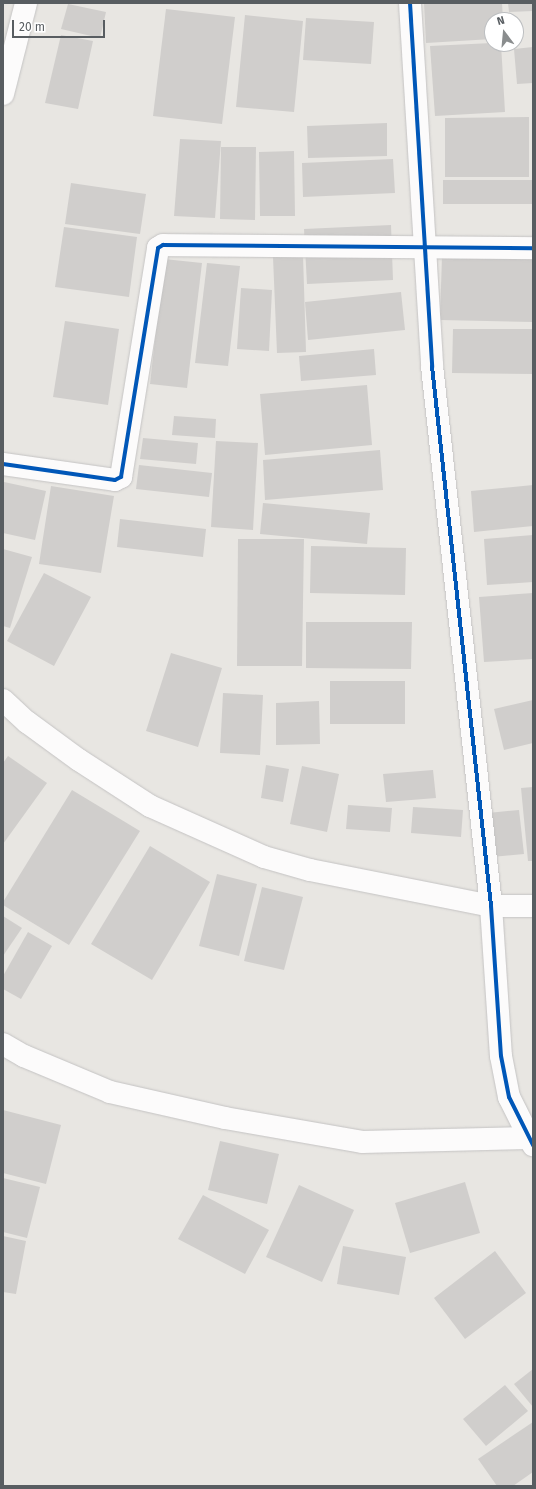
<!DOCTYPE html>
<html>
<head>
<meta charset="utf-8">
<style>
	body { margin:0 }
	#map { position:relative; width:536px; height:1489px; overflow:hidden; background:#e8e6e2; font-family:"Fira Sans",sans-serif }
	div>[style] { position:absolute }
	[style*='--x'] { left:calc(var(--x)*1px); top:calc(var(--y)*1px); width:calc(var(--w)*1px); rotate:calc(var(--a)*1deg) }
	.building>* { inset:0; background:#d0cecc }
	.roads { filter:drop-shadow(0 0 1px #c4c3c3) drop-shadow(0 0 1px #c4c3c3) }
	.street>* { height:22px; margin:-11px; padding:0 11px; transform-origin:11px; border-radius:11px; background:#fcfbfb }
	.cycleway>* { height:4px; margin:-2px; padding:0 2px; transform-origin:2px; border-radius:2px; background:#0057b8 }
	span { translate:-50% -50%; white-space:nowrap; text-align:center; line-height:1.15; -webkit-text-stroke:3.5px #fff; paint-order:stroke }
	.frame { position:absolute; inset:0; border:4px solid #585d61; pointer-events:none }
	.north { position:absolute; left:484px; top:12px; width:40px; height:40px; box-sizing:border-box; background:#fff; border:1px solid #bcbec0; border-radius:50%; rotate:344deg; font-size:11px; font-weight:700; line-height:16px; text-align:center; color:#585d61 }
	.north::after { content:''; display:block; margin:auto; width:14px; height:18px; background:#8a8d8e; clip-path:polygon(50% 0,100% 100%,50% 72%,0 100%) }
	.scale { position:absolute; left:12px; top:20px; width:93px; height:18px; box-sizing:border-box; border:2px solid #585d61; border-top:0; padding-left:5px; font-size:12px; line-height:14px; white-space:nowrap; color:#585d61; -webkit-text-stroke:3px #fff; paint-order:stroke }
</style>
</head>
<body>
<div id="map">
	<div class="building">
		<div style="clip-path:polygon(424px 3px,502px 3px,503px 20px,492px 20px,492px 39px,426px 43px)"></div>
		<div style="clip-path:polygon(508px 3px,533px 3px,533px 11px,509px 12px)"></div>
		<div style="clip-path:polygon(68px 4px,106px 12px,100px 38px,61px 29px)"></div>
		<div style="clip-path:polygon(166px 9px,235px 17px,222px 124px,153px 116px)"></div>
		<div style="clip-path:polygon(245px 15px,303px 21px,294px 112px,236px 107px)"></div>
		<div style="clip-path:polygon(306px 18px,374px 22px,371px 64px,303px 60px)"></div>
		<div style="clip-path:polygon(61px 35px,93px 41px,78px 109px,45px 103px)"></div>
		<div style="clip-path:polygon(492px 43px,501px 44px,505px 112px,435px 116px,430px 46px)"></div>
		<div style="clip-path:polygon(533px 47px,533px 83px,517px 84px,514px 49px)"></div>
		<div style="clip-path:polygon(529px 117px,529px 177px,445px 177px,445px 118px)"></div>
		<div style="clip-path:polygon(387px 123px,387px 156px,308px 158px,307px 126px)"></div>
		<div style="clip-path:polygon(180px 139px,221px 141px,215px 218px,174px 216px)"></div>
		<div style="clip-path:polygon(221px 147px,256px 147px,255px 220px,220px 219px)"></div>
		<div style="clip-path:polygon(294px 151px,295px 216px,260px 216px,259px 152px)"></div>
		<div style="clip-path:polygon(393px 159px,395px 193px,303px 197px,302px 163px)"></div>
		<div style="clip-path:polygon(443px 180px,533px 180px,533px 204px,443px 204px)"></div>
		<div style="clip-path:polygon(71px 183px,146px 194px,140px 234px,65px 224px)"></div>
		<div style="clip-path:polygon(391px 225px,393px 280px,307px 284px,304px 229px)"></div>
		<div style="clip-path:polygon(64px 227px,137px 237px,129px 297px,55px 287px)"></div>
		<div style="clip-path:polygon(303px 255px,306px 352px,277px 353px,273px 257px)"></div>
		<div style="clip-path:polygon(442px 255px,533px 257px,533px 322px,440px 320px)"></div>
		<div style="clip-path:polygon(164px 259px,202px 263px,187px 388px,150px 384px)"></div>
		<div style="clip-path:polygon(207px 263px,240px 266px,228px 366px,195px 363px)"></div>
		<div style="clip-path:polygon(241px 288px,272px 290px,269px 351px,237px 349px)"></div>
		<div style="clip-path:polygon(401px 292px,405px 330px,308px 340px,305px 302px)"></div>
		<div style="clip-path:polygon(65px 321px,119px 329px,108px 405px,53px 397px)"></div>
		<div style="clip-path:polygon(453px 329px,533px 329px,533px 374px,452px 373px)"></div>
		<div style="clip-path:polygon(374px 349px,376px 375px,301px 381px,299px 356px)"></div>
		<div style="clip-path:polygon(367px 385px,372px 445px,265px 455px,260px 394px)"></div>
		<div style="clip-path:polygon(174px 416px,216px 419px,215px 438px,172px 435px)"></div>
		<div style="clip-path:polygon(143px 438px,198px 443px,196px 464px,140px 459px)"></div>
		<div style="clip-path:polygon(216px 441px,258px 443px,253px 530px,211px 527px)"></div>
		<div style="clip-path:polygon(380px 450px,383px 490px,265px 500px,263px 460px)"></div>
		<div style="clip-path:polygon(139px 465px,212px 473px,209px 497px,136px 489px)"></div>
		<div style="clip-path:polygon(4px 482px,46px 491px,35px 540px,3px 533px)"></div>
		<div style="clip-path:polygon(533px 485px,533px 526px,474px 532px,471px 491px)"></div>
		<div style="clip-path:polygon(51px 486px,114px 496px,101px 573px,39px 564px)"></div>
		<div style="clip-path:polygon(263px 503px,370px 513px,367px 544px,260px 534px)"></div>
		<div style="clip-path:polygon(120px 519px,206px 529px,203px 557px,117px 547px)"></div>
		<div style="clip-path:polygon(533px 535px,533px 582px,487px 585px,484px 539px)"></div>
		<div style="clip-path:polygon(238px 539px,304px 539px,302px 666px,237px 666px)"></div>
		<div style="clip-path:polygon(311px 546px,406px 548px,405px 595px,310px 593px)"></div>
		<div style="clip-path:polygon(3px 549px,32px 557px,10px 628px,3px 626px)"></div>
		<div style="clip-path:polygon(44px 573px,91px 597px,54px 666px,7px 641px)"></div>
		<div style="clip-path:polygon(533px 593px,533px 659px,484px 662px,479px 597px)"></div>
		<div style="clip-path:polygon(306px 622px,412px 622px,411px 669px,306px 668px)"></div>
		<div style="clip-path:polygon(171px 653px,222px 668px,198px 747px,146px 731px)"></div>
		<div style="clip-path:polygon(330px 681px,405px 681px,405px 724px,330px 724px)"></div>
		<div style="clip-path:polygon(223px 693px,263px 695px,260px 755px,220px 753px)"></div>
		<div style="clip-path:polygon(533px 700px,533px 743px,504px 750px,494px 709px)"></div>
		<div style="clip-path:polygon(319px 701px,320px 744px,276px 745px,276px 703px)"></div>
		<div style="clip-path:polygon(8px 756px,47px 783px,3px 844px,3px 763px)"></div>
		<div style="clip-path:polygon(266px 765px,289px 769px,283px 802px,261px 798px)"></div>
		<div style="clip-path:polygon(302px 766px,339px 774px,327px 832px,290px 824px)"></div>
		<div style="clip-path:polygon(433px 770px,436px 798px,386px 802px,383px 774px)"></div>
		<div style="clip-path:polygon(533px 787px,533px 861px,528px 861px,521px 788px)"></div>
		<div style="clip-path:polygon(72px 790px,140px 831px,69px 945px,3px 905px,3px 902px)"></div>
		<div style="clip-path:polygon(348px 805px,392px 808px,390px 832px,346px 829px)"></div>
		<div style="clip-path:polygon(413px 807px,463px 810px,461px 837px,411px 833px)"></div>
		<div style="clip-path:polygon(519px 810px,524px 854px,492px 857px,488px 813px)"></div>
		<div style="clip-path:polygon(150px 846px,210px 882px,152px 980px,91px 944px)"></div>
		<div style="clip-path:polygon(217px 874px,257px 884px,239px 956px,199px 946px)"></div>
		<div style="clip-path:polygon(262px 887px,303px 897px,284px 970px,244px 961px)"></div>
		<div style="clip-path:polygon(3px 916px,22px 928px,3px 956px)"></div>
		<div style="clip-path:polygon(28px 932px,52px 946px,21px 999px,3px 989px,3px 976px)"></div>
		<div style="clip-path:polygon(3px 1110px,61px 1125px,46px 1184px,3px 1173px)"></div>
		<div style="clip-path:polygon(220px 1141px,279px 1154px,267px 1204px,208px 1190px)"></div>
		<div style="clip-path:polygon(3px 1178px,40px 1187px,27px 1238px,3px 1232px)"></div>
		<div style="clip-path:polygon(465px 1182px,480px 1233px,410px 1253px,395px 1203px)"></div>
		<div style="clip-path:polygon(299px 1185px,354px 1210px,322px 1282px,266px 1257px)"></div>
		<div style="clip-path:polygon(203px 1195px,269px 1230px,245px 1274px,178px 1239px)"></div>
		<div style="clip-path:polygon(3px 1236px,26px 1241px,16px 1294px,3px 1292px)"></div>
		<div style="clip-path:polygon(343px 1246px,406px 1257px,399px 1295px,337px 1284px)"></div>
		<div style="clip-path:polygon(495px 1251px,526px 1293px,465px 1339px,434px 1298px)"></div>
		<div style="clip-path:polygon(533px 1369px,533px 1407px,514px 1384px)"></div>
		<div style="clip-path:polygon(505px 1385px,528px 1411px,486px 1446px,463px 1419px)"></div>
		<div style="clip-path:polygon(533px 1422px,533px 1472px,513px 1486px,497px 1486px,478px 1459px)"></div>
	</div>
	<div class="roads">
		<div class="street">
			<div style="--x:410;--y:3;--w:364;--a:86.5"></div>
			<div style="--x:432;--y:366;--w:543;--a:83.76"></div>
			<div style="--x:491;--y:906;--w:150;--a:86.2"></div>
			<div style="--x:501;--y:1056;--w:42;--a:79"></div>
			<div style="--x:509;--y:1097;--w:54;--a:63.4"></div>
			<div style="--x:3;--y:94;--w:94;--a:-75.8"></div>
			<div style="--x:3;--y:464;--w:113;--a:8.1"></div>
			<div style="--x:115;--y:480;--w:7;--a:-27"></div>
			<div style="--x:121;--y:477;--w:232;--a:-80.8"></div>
			<div style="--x:158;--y:248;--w:6;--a:-31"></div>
			<div style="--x:163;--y:245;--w:370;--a:0.5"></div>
			<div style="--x:3;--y:700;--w:33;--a:43"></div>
			<div style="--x:27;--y:722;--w:64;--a:36.2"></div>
			<div style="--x:79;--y:760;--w:85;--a:32.9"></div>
			<div style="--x:150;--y:806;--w:125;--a:24.1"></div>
			<div style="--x:264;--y:857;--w:48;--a:15.8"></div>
			<div style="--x:310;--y:870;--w:185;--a:11.2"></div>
			<div style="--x:491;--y:906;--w:42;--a:0"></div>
			<div style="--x:3;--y:1044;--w:24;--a:30"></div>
			<div style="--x:24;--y:1056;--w:93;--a:22.7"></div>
			<div style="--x:110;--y:1092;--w:118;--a:12.7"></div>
			<div style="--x:225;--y:1118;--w:139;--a:9.9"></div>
			<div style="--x:362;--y:1142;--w:166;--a:-1.4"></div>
		</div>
	</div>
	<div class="cycleway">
		<div style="--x:410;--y:3;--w:364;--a:86.5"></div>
		<div style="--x:432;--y:366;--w:543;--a:83.76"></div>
		<div style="--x:491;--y:906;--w:150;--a:86.2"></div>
		<div style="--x:501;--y:1056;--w:42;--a:79"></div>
		<div style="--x:509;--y:1097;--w:54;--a:63.4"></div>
		<div style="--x:3;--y:464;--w:113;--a:8.1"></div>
		<div style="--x:115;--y:480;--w:7;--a:-27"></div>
		<div style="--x:121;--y:477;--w:232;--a:-80.8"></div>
		<div style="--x:158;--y:248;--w:6;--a:-31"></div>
		<div style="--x:163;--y:245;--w:370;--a:0.5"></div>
	</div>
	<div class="frame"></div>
	<div class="north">N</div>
	<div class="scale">20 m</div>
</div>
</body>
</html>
